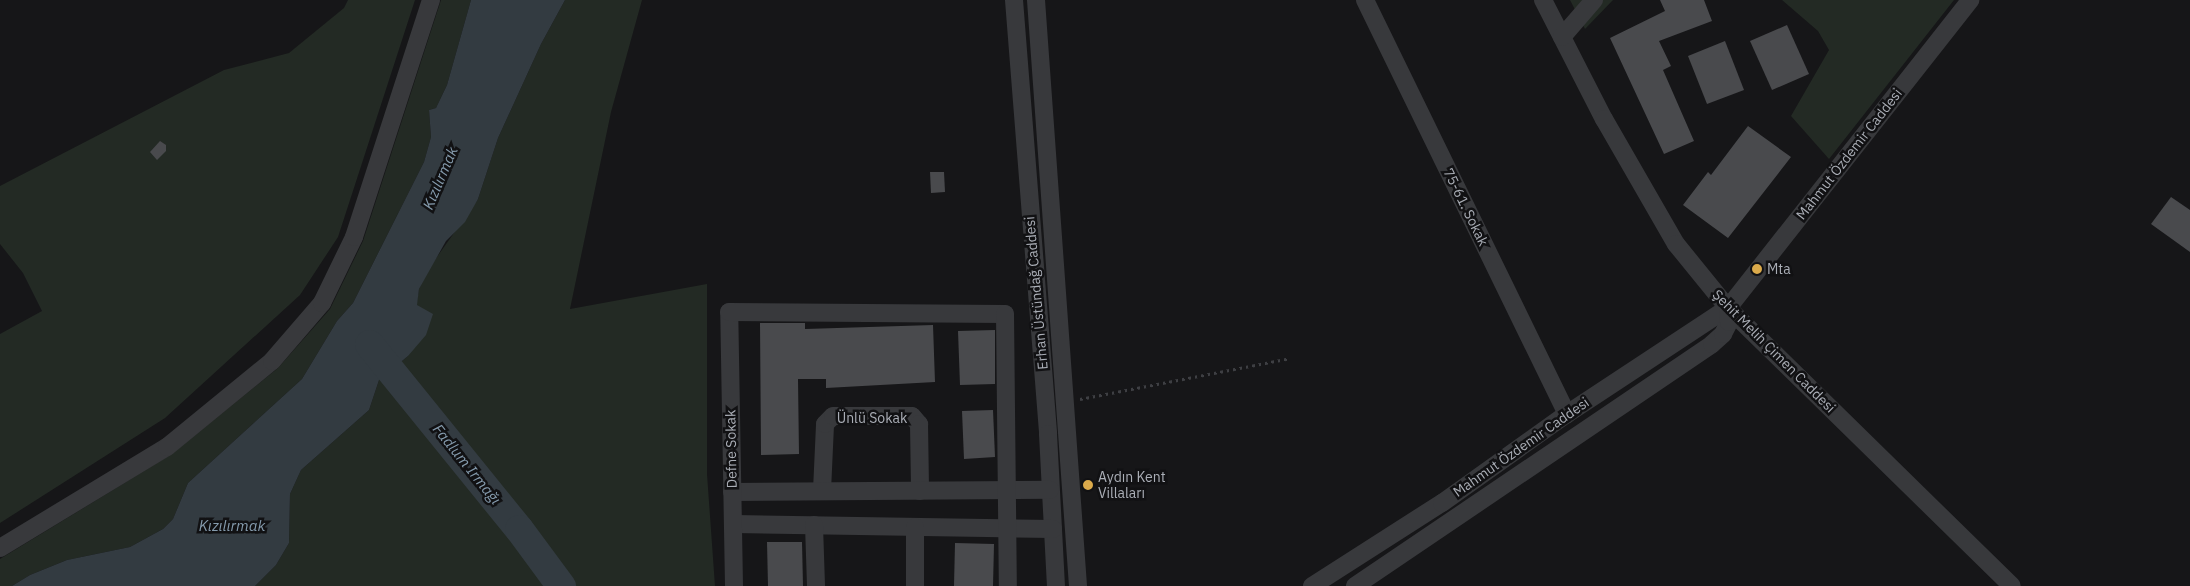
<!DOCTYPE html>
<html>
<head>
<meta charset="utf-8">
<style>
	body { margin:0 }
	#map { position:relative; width:2190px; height:586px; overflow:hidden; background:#161618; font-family:"IBM Plex Sans",sans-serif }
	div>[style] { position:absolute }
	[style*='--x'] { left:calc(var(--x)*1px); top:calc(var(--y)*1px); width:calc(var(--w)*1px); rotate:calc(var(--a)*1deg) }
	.green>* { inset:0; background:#232a24 }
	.water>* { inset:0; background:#333b41 }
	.river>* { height:29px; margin:-14.5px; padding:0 14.5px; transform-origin:14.5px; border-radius:14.5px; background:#333b41 }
	.building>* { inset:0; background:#494a4d }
	.path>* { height:3px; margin-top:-1.5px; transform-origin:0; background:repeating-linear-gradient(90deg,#3e3f43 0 2.5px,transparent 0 6.5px) }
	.minor>* { height:18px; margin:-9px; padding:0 9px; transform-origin:9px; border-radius:9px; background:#38393c }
	.dots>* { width:14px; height:14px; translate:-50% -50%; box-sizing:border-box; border:2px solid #111113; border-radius:50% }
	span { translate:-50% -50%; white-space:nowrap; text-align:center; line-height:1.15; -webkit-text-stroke:5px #111113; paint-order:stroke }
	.street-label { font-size:14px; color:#aaaeb6 }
	.poi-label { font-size:14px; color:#aaaeb6 }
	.left { translate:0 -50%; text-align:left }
	.water-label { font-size:15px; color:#859bad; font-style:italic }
</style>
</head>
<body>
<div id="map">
	<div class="green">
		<div style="clip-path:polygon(348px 0,415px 0,338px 237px,300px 295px,165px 418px,0 523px,0 334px,42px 311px,23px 273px,0 244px,0 186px,224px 70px,289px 53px,344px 8px)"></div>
		<div style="clip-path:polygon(441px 0,471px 0,447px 85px,436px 108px,429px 110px,431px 137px,424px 162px,353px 303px,337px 321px,302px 379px,188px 483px,173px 519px,163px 529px,130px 547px,67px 560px,30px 575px,12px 586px,0 586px,0 559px,172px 454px,278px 368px,330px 309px,363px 241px)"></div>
		<div style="clip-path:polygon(565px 0,642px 0,611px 112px,570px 309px,707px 284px,707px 474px,715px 586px,255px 586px,276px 565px,289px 543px,290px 494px,301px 470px,369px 410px,379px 380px,408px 356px,419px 289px,427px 271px,478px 199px,498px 138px,541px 44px)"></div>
		<div style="clip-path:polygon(1570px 0,1613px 0,1585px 29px)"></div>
		<div style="clip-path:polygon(1782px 0,1954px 0,1829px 159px,1791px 116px,1829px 50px,1818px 31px)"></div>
	</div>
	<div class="water">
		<div style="clip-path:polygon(471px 0,565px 0,541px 44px,498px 138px,478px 199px,465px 222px,446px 241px,419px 289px,417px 305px,433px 314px,426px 335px,408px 356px,379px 380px,369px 410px,301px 470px,290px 494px,289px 543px,276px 565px,255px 586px,12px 586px,30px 575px,67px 560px,130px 547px,163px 529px,173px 519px,188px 483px,302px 379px,337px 321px,353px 303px,424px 162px,431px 137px,429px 110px,436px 108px,447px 85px)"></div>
	</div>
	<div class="river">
		<div style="--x:369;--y:344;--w:238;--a:51"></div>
		<div style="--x:519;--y:529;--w:71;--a:53.6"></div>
	</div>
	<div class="building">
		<div style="clip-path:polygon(1660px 0,1704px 0,1712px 21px,1659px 41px,1671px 66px,1663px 70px,1694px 141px,1664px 154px,1610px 38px,1665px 11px)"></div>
		<div style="clip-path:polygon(1787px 25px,1809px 74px,1772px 90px,1750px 41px)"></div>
		<div style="clip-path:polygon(1725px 41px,1744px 90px,1707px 104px,1688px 56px)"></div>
		<div style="clip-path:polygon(1748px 126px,1791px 157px,1728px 238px,1683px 205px,1708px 172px,1711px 175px)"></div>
		<div style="clip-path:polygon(160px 141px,166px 145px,166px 151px,157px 160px,150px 152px)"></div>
		<div style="clip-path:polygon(930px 172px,944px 172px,945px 192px,931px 193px)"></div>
		<div style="clip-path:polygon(2171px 197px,2190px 210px,2190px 252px,2151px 224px)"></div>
		<div style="clip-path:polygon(760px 323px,805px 323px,805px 329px,933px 325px,935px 382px,826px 388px,826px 379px,798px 379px,799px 454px,761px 455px)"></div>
		<div style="clip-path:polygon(995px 330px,995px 384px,960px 385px,958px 331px)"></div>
		<div style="clip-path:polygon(993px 410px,995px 457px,964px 459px,962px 411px)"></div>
		<div style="clip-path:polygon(767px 542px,802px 542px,803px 586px,768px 586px)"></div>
		<div style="clip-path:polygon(955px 543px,994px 544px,993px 586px,954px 586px)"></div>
	</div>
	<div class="path">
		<div style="--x:1080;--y:399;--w:214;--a:-11"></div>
	</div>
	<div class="minor">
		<div style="--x:1014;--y:0;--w:435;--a:85.5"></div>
		<div style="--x:1048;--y:434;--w:152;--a:87"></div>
		<div style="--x:1036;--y:0;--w:588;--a:85.9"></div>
		<div style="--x:1365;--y:0;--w:461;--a:64"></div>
		<div style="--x:1543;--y:0;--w:134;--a:62.9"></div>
		<div style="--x:1604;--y:119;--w:144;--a:60.1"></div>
		<div style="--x:1676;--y:244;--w:82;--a:50.9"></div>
		<div style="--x:1728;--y:308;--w:397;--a:44.4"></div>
		<div style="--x:1562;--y:37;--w:49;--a:-49.1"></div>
		<div style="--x:822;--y:491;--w:67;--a:-87.4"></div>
		<div style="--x:825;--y:424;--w:11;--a:-45"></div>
		<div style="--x:833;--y:416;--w:79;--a:0"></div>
		<div style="--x:912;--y:416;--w:11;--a:49"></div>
		<div style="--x:919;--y:424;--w:67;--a:89.1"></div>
		<div style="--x:732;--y:492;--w:318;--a:-0.4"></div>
		<div style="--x:734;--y:524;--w:319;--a:0.9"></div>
		<div style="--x:814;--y:525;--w:61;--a:88.1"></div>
		<div style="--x:0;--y:548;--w:195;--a:-31.2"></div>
		<div style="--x:167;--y:447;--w:136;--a:-39.3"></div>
		<div style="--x:272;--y:361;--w:77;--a:-49.2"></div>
		<div style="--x:322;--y:303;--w:73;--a:-64.1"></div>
		<div style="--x:354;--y:237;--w:249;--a:-72"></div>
		<div style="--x:734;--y:586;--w:274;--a:-91"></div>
		<div style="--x:729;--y:312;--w:276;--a:0.4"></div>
		<div style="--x:1005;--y:314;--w:272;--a:89.4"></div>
		<div style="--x:915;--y:586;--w:59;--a:-90"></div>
		<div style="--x:1312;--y:586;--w:154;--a:-32.6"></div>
		<div style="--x:1442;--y:503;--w:153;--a:-35.5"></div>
		<div style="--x:1567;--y:414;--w:193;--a:-33.4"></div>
		<div style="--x:1728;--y:308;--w:392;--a:-51.8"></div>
		<div style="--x:1355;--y:586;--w:431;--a:-34.1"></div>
		<div style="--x:1712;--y:344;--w:15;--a:-42"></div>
		<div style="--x:1723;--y:334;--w:13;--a:-63"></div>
		<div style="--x:1729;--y:322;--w:14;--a:-94"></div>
	</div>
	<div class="dots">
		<div style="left:1757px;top:269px;background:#dbaa4b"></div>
		<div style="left:1088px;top:485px;background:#dbaa4b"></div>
	</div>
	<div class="street-label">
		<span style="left:1849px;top:154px;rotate:-52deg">Mahmut Özdemir Caddesi</span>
		<span style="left:1466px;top:207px;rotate:64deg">75-61. Sokak</span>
		<span style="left:1036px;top:293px;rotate:-95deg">Erhan Üstündağ Caddesi</span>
		<span style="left:1774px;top:351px;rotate:45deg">Şehit Melih Çimen Caddesi</span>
		<span style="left:872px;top:418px">Ünlü Sokak</span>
		<span style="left:1521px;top:447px;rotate:-35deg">Mahmut Özdemir Caddesi</span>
		<span style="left:731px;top:449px;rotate:-91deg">Defne Sokak</span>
	</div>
	<div class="poi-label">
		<span class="left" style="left:1767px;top:269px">Mta</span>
		<span class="left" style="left:1098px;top:485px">Aydın Kent<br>Villaları</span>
	</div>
	<div class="water-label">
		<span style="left:440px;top:178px;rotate:-67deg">Kızılırmak</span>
		<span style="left:467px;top:464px;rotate:51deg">Fadlum Irmağı</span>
		<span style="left:232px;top:526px">Kızılırmak</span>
	</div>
</div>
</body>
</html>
